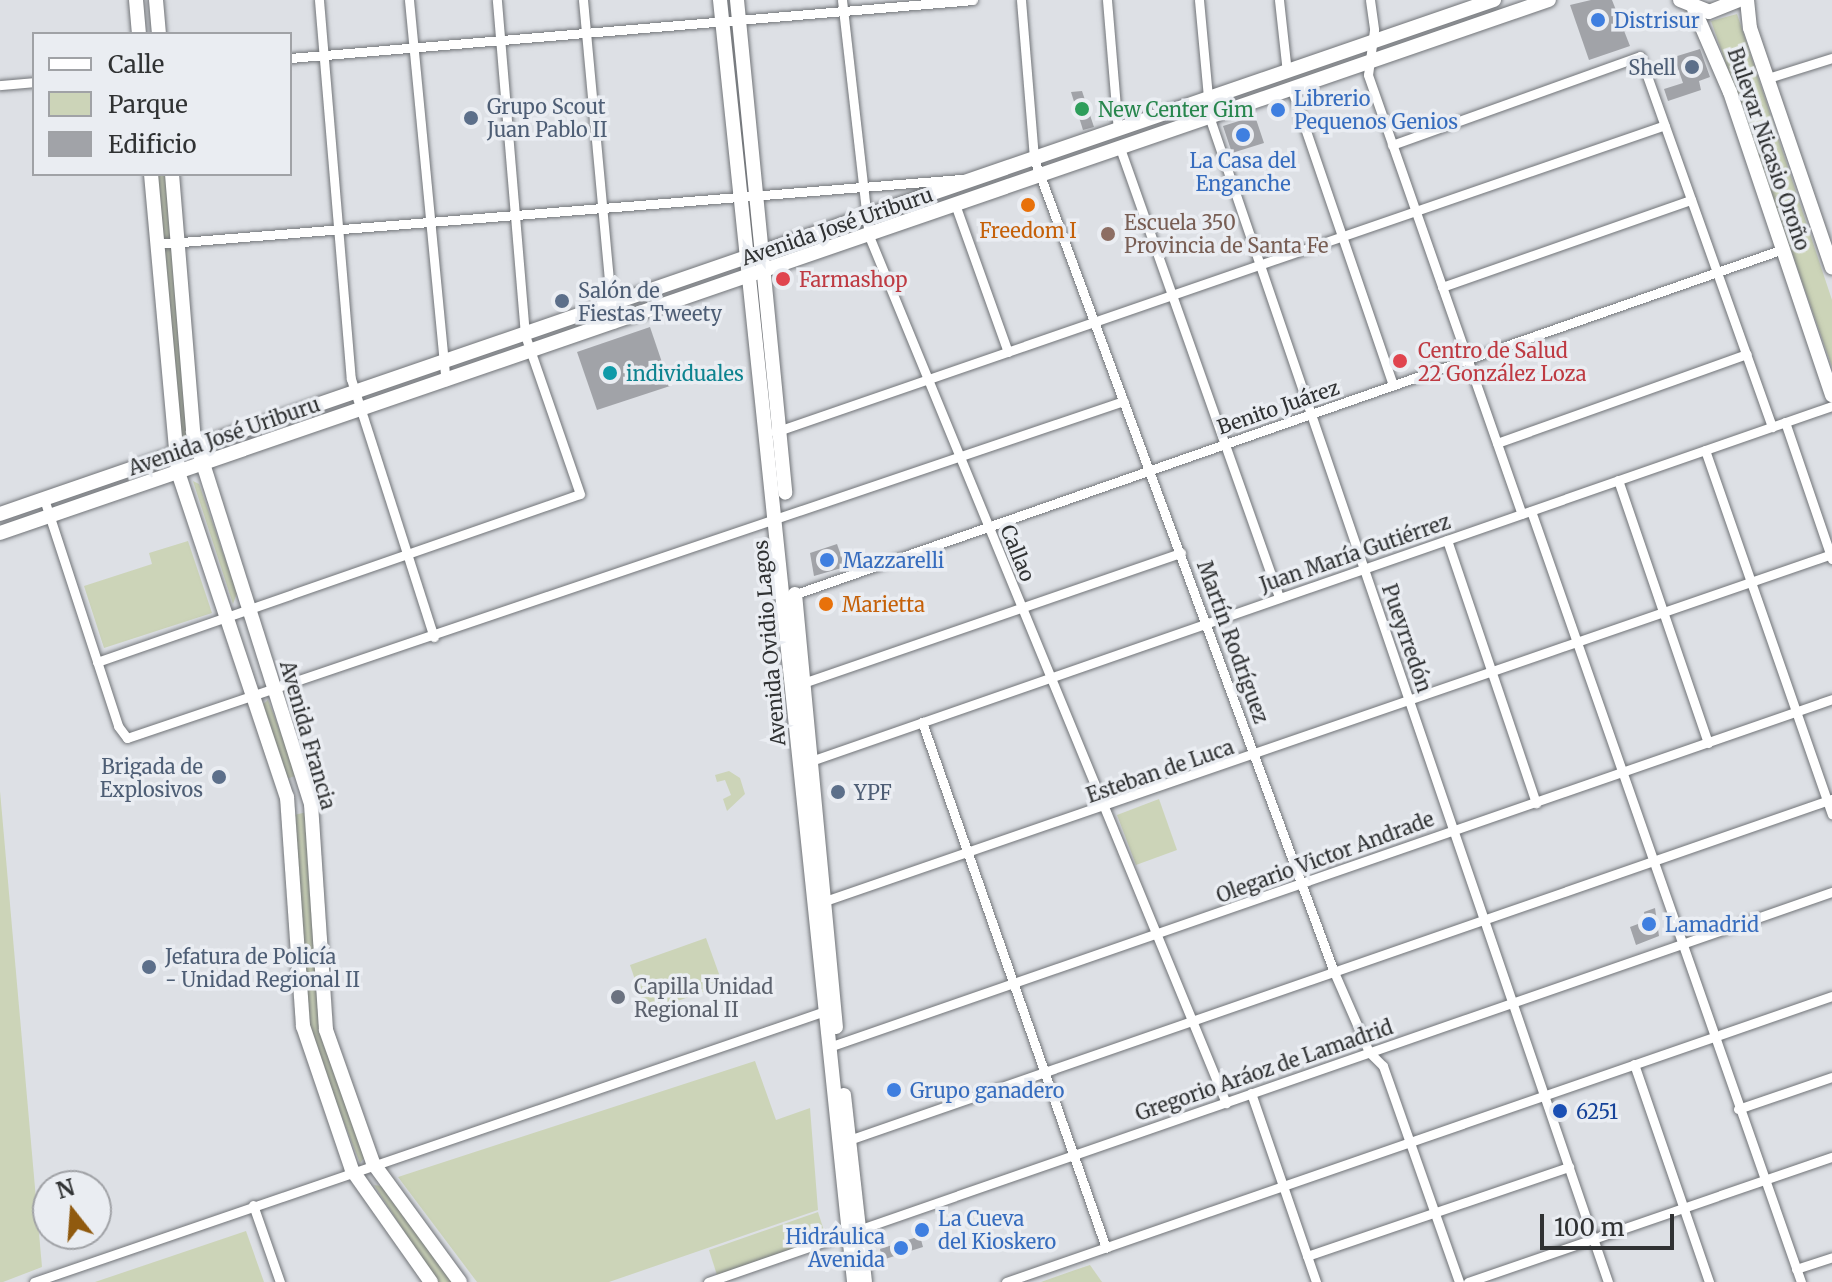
<!DOCTYPE html>
<html>
<head>
<meta charset="utf-8">
<style>
	body { margin:0 }
	#map { position:relative; width:1832px; height:1282px; overflow:hidden; background:#dde0e5; font-family:Merriweather,serif }
	div>[style] { position:absolute }
	[style*='--x'] { left:calc(var(--x)*1px); top:calc(var(--y)*1px); width:calc(var(--w)*1px); rotate:calc(var(--a)*1deg) }
	.green>* { inset:0; background:#ccd4b8 }
	.building>* { inset:0; background:#a1a3a8 }
	.roads { filter:drop-shadow(0 0 2px #717478) drop-shadow(0 0 2px #717478) }
	.street>* { height:9px; margin:-4.5px; padding:0 4.5px; transform-origin:4.5px; border-radius:4.5px; background:#fff }
	.secondary>* { height:14px; margin:-7px; padding:0 7px; transform-origin:7px; border-radius:7px; background:#fff }
	.primary>* { height:14px; margin:-7px; padding:0 7px; transform-origin:7px; border-radius:7px; background:#fff }
	.dots>* { width:22px; height:22px; translate:-50% -50%; box-sizing:border-box; border:4px solid #eaedf2; border-radius:50% }
	span { translate:-50% -50%; white-space:nowrap; text-align:center; line-height:1.15; -webkit-text-stroke:7px #eaedf2; paint-order:stroke }
	.shop-label { font-size:20px; color:#366cbe }
	.left { translate:0 -50%; text-align:left }
	.right { translate:-100% -50%; text-align:right }
	.service-label { font-size:20px; color:#4e5e75 }
	.leisure-label { font-size:20px; color:#27864d }
	.street-label { font-size:20px; color:#303233 }
	.education-label { font-size:20px; color:#785e54 }
	.food-label { font-size:20px; color:#c56008 }
	.health-label { font-size:20px; color:#be3a42 }
	.culture-label { font-size:20px; color:#0d838f }
	.worship-label { font-size:20px; color:#5b616d }
	.transit-label { font-size:20px; color:#164399 }
	.legend { position:absolute; left:32px; top:32px; width:260px; height:144px; box-sizing:border-box; background:#eaedf2; border:2px solid #a0a2a6; margin:0; padding:10px 14px; list-style:none; font-size:24px; color:#303233 }
	.legend li { display:flex; align-items:center; gap:16px; height:40px }
	.legend b { width:40px; border:2px solid #a0a2a6 }
	.north { position:absolute; left:32px; top:1170px; width:80px; height:80px; box-sizing:border-box; background:#eaedf2; border:2px solid #a0a2a6; border-radius:50%; rotate:343deg; font-size:22px; font-weight:700; line-height:32px; text-align:center; color:#303233 }
	.north::after { content:''; display:block; margin:auto; width:28px; height:36px; background:#905a0f; clip-path:polygon(50% 0,100% 100%,50% 72%,0 100%) }
	.scale { position:absolute; left:1540px; top:1214px; width:134px; height:36px; box-sizing:border-box; border:4px solid #303233; border-top:0; padding-left:10px; font-size:24px; line-height:28px; white-space:nowrap; color:#303233; -webkit-text-stroke:6px #eaedf2; paint-order:stroke }
</style>
</head>
<body>
<div id="map">
	<div class="green">
		<div style="clip-path:polygon(1737px 14px,1832px 300px,1832px 367px,1711px 21px)"></div>
		<div style="clip-path:polygon(151px 174px,172px 174px,195px 446px,175px 453px)"></div>
		<div style="clip-path:polygon(193px 481px,199px 484px,237px 593px,233px 604px)"></div>
		<div style="clip-path:polygon(188px 541px,212px 613px,104px 648px,84px 586px,152px 564px,149px 553px)"></div>
		<div style="clip-path:polygon(268px 700px,297px 775px,287px 779px,262px 705px)"></div>
		<div style="clip-path:polygon(729px 771px,740px 778px,745px 794px,727px 811px,723px 799px,731px 795px,725px 780px,717px 782px,715px 775px)"></div>
		<div style="clip-path:polygon(0 791px,42px 1267px,3px 1282px,0 1282px)"></div>
		<div style="clip-path:polygon(1159px 799px,1177px 850px,1136px 865px,1117px 815px)"></div>
		<div style="clip-path:polygon(307px 812px,317px 1003px,365px 1157px,360px 1163px,311px 1038px,294px 815px)"></div>
		<div style="clip-path:polygon(706px 938px,723px 985px,646px 1012px,630px 965px)"></div>
		<div style="clip-path:polygon(755px 1061px,776px 1120px,810px 1108px,818px 1210px,609px 1282px,477px 1282px,398px 1177px)"></div>
		<div style="clip-path:polygon(374px 1185px,382px 1186px,453px 1282px,437px 1282px)"></div>
		<div style="clip-path:polygon(818px 1212px,826px 1237px,717px 1275px,709px 1250px)"></div>
		<div style="clip-path:polygon(246px 1231px,264px 1282px,95px 1282px)"></div>
		<div style="clip-path:polygon(1090px 1265px,1102px 1282px,1041px 1282px,1075px 1270px)"></div>
	</div>
	<div class="building">
		<div style="clip-path:polygon(1591px 0,1612px 0,1630px 46px,1589px 60px,1570px 5px)"></div>
		<div style="clip-path:polygon(1700px 49px,1710px 77px,1699px 81px,1701px 90px,1668px 101px,1664px 89px,1683px 83px,1674px 57px)"></div>
		<div style="clip-path:polygon(1082px 91px,1094px 127px,1083px 130px,1071px 92px)"></div>
		<div style="clip-path:polygon(1255px 116px,1264px 143px,1232px 153px,1223px 126px)"></div>
		<div style="clip-path:polygon(650px 327px,670px 386px,597px 410px,577px 352px)"></div>
		<div style="clip-path:polygon(837px 544px,845px 567px,814px 576px,810px 553px)"></div>
		<div style="clip-path:polygon(1655px 908px,1659px 936px,1636px 945px,1630px 927px,1646px 921px,1644px 912px)"></div>
		<div style="clip-path:polygon(920px 1236px,923px 1247px,882px 1260px,880px 1249px)"></div>
	</div>
	<div class="roads">
		<div class="street">
			<div style="--x:319;--y:0;--w:380;--a:85.2"></div>
			<div style="--x:351;--y:379;--w:271;--a:72.2"></div>
			<div style="--x:409;--y:0;--w:383;--a:84.5"></div>
			<div style="--x:583;--y:0;--w:325;--a:84.7"></div>
			<div style="--x:842;--y:0;--w:238;--a:83.5"></div>
			<div style="--x:869;--y:236;--w:938;--a:67.62"></div>
			<div style="--x:1021;--y:0;--w:160;--a:85.3"></div>
			<div style="--x:1034;--y:159;--w:867;--a:69.75"></div>
			<div style="--x:1334;--y:972;--w:87;--a:66.4"></div>
			<div style="--x:1369;--y:1052;--w:20;--a:45"></div>
			<div style="--x:1383;--y:1066;--w:229;--a:70.6"></div>
			<div style="--x:1107;--y:0;--w:130;--a:85.2"></div>
			<div style="--x:1199;--y:0;--w:120;--a:84.7"></div>
			<div style="--x:1210;--y:119;--w:1229;--a:71.11"></div>
			<div style="--x:1279;--y:0;--w:72;--a:83.7"></div>
			<div style="--x:1370;--y:0;--w:30;--a:82"></div>
			<div style="--x:1374;--y:30;--w:45;--a:97.6"></div>
			<div style="--x:1368;--y:75;--w:465;--a:70.7"></div>
			<div style="--x:290;--y:58;--w:685;--a:-4.85"></div>
			<div style="--x:1768;--y:78;--w:67;--a:-17.4"></div>
			<div style="--x:0;--y:85;--w:34;--a:-5"></div>
			<div style="--x:1292;--y:90;--w:312;--a:71.1"></div>
			<div style="--x:1392;--y:145;--w:263;--a:-19.7"></div>
			<div style="--x:1640;--y:56;--w:394;--a:70.4"></div>
			<div style="--x:1121;--y:151;--w:474;--a:70.5"></div>
			<div style="--x:956;--y:207;--w:154;--a:70.3"></div>
			<div style="--x:157;--y:244;--w:808;--a:-4.62"></div>
			<div style="--x:1442;--y:287;--w:264;--a:-19.3"></div>
			<div style="--x:1785;--y:422;--w:145;--a:71.1"></div>
			<div style="--x:775;--y:432;--w:941;--a:-19.03"></div>
			<div style="--x:1497;--y:443;--w:265;--a:-19.6"></div>
			<div style="--x:1705;--y:450;--w:386;--a:70.8"></div>
			<div style="--x:1618;--y:480;--w:278;--a:71.1"></div>
			<div style="--x:44;--y:499;--w:239;--a:71.9"></div>
			<div style="--x:118;--y:726;--w:15;--a:53"></div>
			<div style="--x:127;--y:738;--w:1052;--a:-18.68"></div>
			<div style="--x:1531;--y:511;--w:817;--a:70.7"></div>
			<div style="--x:1447;--y:540;--w:278;--a:71.3"></div>
			<div style="--x:793;--y:595;--w:1049;--a:-19.26"></div>
			<div style="--x:97;--y:662;--w:511;--a:-19.18"></div>
			<div style="--x:580;--y:494;--w:168;--a:-109.1"></div>
			<div style="--x:525;--y:335;--w:336;--a:-94.8"></div>
			<div style="--x:800;--y:684;--w:403;--a:-19"></div>
			<div style="--x:922;--y:722;--w:557;--a:70.72"></div>
			<div style="--x:808;--y:762;--w:1084;--a:-19.17"></div>
			<div style="--x:822;--y:902;--w:1068;--a:-19.01"></div>
			<div style="--x:829;--y:1047;--w:1062;--a:-19.13"></div>
			<div style="--x:1634;--y:1064;--w:231;--a:71"></div>
			<div style="--x:1251;--y:1093;--w:200;--a:71"></div>
			<div style="--x:1738;--y:1109;--w:99;--a:-18.8"></div>
			<div style="--x:846;--y:1141;--w:1044;--a:-19.13"></div>
			<div style="--x:253;--y:1205;--w:82;--a:70.7"></div>
			<div style="--x:1307;--y:1256;--w:277;--a:-18.8"></div>
			<div style="--x:1796;--y:1269;--w:38;--a:-18"></div>
			<div style="--x:34;--y:1282;--w:836;--a:-18.91"></div>
			<div style="--x:708;--y:1282;--w:1190;--a:-19.14"></div>
			<div style="--x:1006;--y:1282;--w:874;--a:-19.1"></div>
			<div style="--x:1468;--y:1282;--w:385;--a:-19"></div>
		</div>
		<div class="secondary">
			<div style="--x:136;--y:0;--w:34;--a:85"></div>
			<div style="--x:156;--y:0;--w:34;--a:85"></div>
			<div style="--x:720;--y:0;--w:1289;--a:84.03"></div>
			<div style="--x:737;--y:0;--w:495;--a:84.4"></div>
			<div style="--x:151;--y:174;--w:299;--a:84.8"></div>
			<div style="--x:178;--y:472;--w:343;--a:71.5"></div>
			<div style="--x:287;--y:797;--w:230;--a:86"></div>
			<div style="--x:303;--y:1026;--w:152;--a:71.2"></div>
			<div style="--x:352;--y:1170;--w:137;--a:54.8"></div>
			<div style="--x:172;--y:174;--w:259;--a:85.3"></div>
			<div style="--x:193;--y:432;--w:390;--a:72.4"></div>
			<div style="--x:311;--y:804;--w:226;--a:86.2"></div>
			<div style="--x:326;--y:1030;--w:141;--a:70.5"></div>
			<div style="--x:373;--y:1163;--w:147;--a:53.8"></div>
			<div style="--x:795;--y:594;--w:435;--a:84.6"></div>
			<div style="--x:844;--y:1095;--w:188;--a:83.6"></div>
		</div>
		<div class="primary">
			<div style="--x:1680;--y:0;--w:31;--a:22"></div>
			<div style="--x:1709;--y:12;--w:31;--a:-22"></div>
			<div style="--x:1747;--y:0;--w:28;--a:84"></div>
			<div style="--x:1750;--y:28;--w:253;--a:71.1"></div>
			<div style="--x:1694;--y:9;--w:90;--a:66.6"></div>
			<div style="--x:1730;--y:92;--w:320;--a:71.4"></div>
			<div style="--x:0;--y:514;--w:1580;--a:-18.99"></div>
			<div style="--x:0;--y:533;--w:1638;--a:-18.99"></div>
		</div>
	</div>
	<div class="dots">
		<div style="left:1598px;top:20px;background:#3f7fe0"></div>
		<div style="left:1692px;top:67px;background:#5c6f8a"></div>
		<div style="left:1082px;top:109px;background:#2e9e5b"></div>
		<div style="left:1278px;top:110px;background:#3f7fe0"></div>
		<div style="left:471px;top:118px;background:#5c6f8a"></div>
		<div style="left:1243px;top:135px;background:#3f7fe0"></div>
		<div style="left:1028px;top:205px;background:#e8710a"></div>
		<div style="left:1108px;top:234px;background:#8d6e63"></div>
		<div style="left:783px;top:279px;background:#e0444e"></div>
		<div style="left:562px;top:301px;background:#5c6f8a"></div>
		<div style="left:1400px;top:361px;background:#e0444e"></div>
		<div style="left:610px;top:373px;background:#0f9aa8"></div>
		<div style="left:827px;top:560px;background:#3f7fe0"></div>
		<div style="left:826px;top:604px;background:#e8710a"></div>
		<div style="left:219px;top:777px;background:#5c6f8a"></div>
		<div style="left:838px;top:792px;background:#5c6f8a"></div>
		<div style="left:1649px;top:924px;background:#3f7fe0"></div>
		<div style="left:149px;top:967px;background:#5c6f8a"></div>
		<div style="left:618px;top:997px;background:#6b7280"></div>
		<div style="left:894px;top:1090px;background:#3f7fe0"></div>
		<div style="left:1560px;top:1111px;background:#1a4fb4"></div>
		<div style="left:922px;top:1230px;background:#3f7fe0"></div>
		<div style="left:901px;top:1248px;background:#3f7fe0"></div>
	</div>
	<div class="shop-label">
		<span class="left" style="left:1614px;top:20px">Distrisur</span>
		<span class="left" style="left:1294px;top:110px">Librerio<br>Pequenos Genios</span>
		<span style="left:1243px;top:172px">La Casa del<br>Enganche</span>
		<span class="left" style="left:843px;top:560px">Mazzarelli</span>
		<span class="left" style="left:1665px;top:924px">Lamadrid</span>
		<span class="left" style="left:910px;top:1090px">Grupo ganadero</span>
		<span class="left" style="left:938px;top:1230px">La Cueva<br>del Kioskero</span>
		<span class="right" style="left:885px;top:1248px">Hidráulica<br>Avenida</span>
	</div>
	<div class="service-label">
		<span class="right" style="left:1676px;top:67px">Shell</span>
		<span class="left" style="left:487px;top:118px">Grupo Scout<br>Juan Pablo II</span>
		<span class="left" style="left:578px;top:302px">Salón de<br>Fiestas Tweety</span>
		<span class="right" style="left:203px;top:778px">Brigada de<br>Explosivos</span>
		<span class="left" style="left:854px;top:792px">YPF</span>
		<span class="left" style="left:165px;top:968px">Jefatura de Policía<br>- Unidad Regional II</span>
	</div>
	<div class="leisure-label">
		<span class="left" style="left:1098px;top:109px">New Center Gim</span>
	</div>
	<div class="street-label">
		<span style="left:1769px;top:149px;rotate:71deg">Bulevar Nicasio Oroño</span>
		<span style="left:837px;top:226px;rotate:-19deg">Avenida José Uriburu</span>
		<span style="left:1278px;top:407px;rotate:-19deg">Benito Juárez</span>
		<span style="left:224px;top:436px;rotate:-19deg">Avenida José Uriburu</span>
		<span style="left:1018px;top:553px;rotate:68deg">Callao</span>
		<span style="left:1355px;top:553px;rotate:-19deg">Juan María Gutiérrez</span>
		<span style="left:1407px;top:638px;rotate:71deg">Pueyrredón</span>
		<span style="left:1233px;top:642px;rotate:70deg">Martín Rodríguez</span>
		<span style="left:769px;top:643px;rotate:-95deg">Avenida Ovidio Lagos</span>
		<span style="left:308px;top:735px;rotate:74deg">Avenida Francia</span>
		<span style="left:1160px;top:771px;rotate:-19deg">Esteban de Luca</span>
		<span style="left:1325px;top:857px;rotate:-20deg">Olegario Victor Andrade</span>
		<span style="left:1264px;top:1070px;rotate:-19deg">Gregorio Aráoz de Lamadrid</span>
	</div>
	<div class="education-label">
		<span class="left" style="left:1124px;top:234px">Escuela 350<br>Provincia de Santa Fe</span>
	</div>
	<div class="food-label">
		<span style="left:1028px;top:230px">Freedom I</span>
		<span class="left" style="left:842px;top:604px">Marietta</span>
	</div>
	<div class="health-label">
		<span class="left" style="left:799px;top:279px">Farmashop</span>
		<span class="left" style="left:1418px;top:362px">Centro de Salud<br>22 González Loza</span>
	</div>
	<div class="culture-label">
		<span class="left" style="left:626px;top:373px">individuales</span>
	</div>
	<div class="worship-label">
		<span class="left" style="left:634px;top:998px">Capilla Unidad<br>Regional II</span>
	</div>
	<div class="transit-label">
		<span class="left" style="left:1576px;top:1111px">6251</span>
	</div>
	<ul class="legend">
	<li><b style="height:10px;background:#fff"></b>Calle</li>
	<li><b style="height:22px;background:#ccd4b8"></b>Parque</li>
	<li><b style="height:22px;background:#a1a3a8"></b>Edificio</li>
	</ul>
	<div class="north">N</div>
	<div class="scale">100 m</div>
</div>
</body>
</html>
